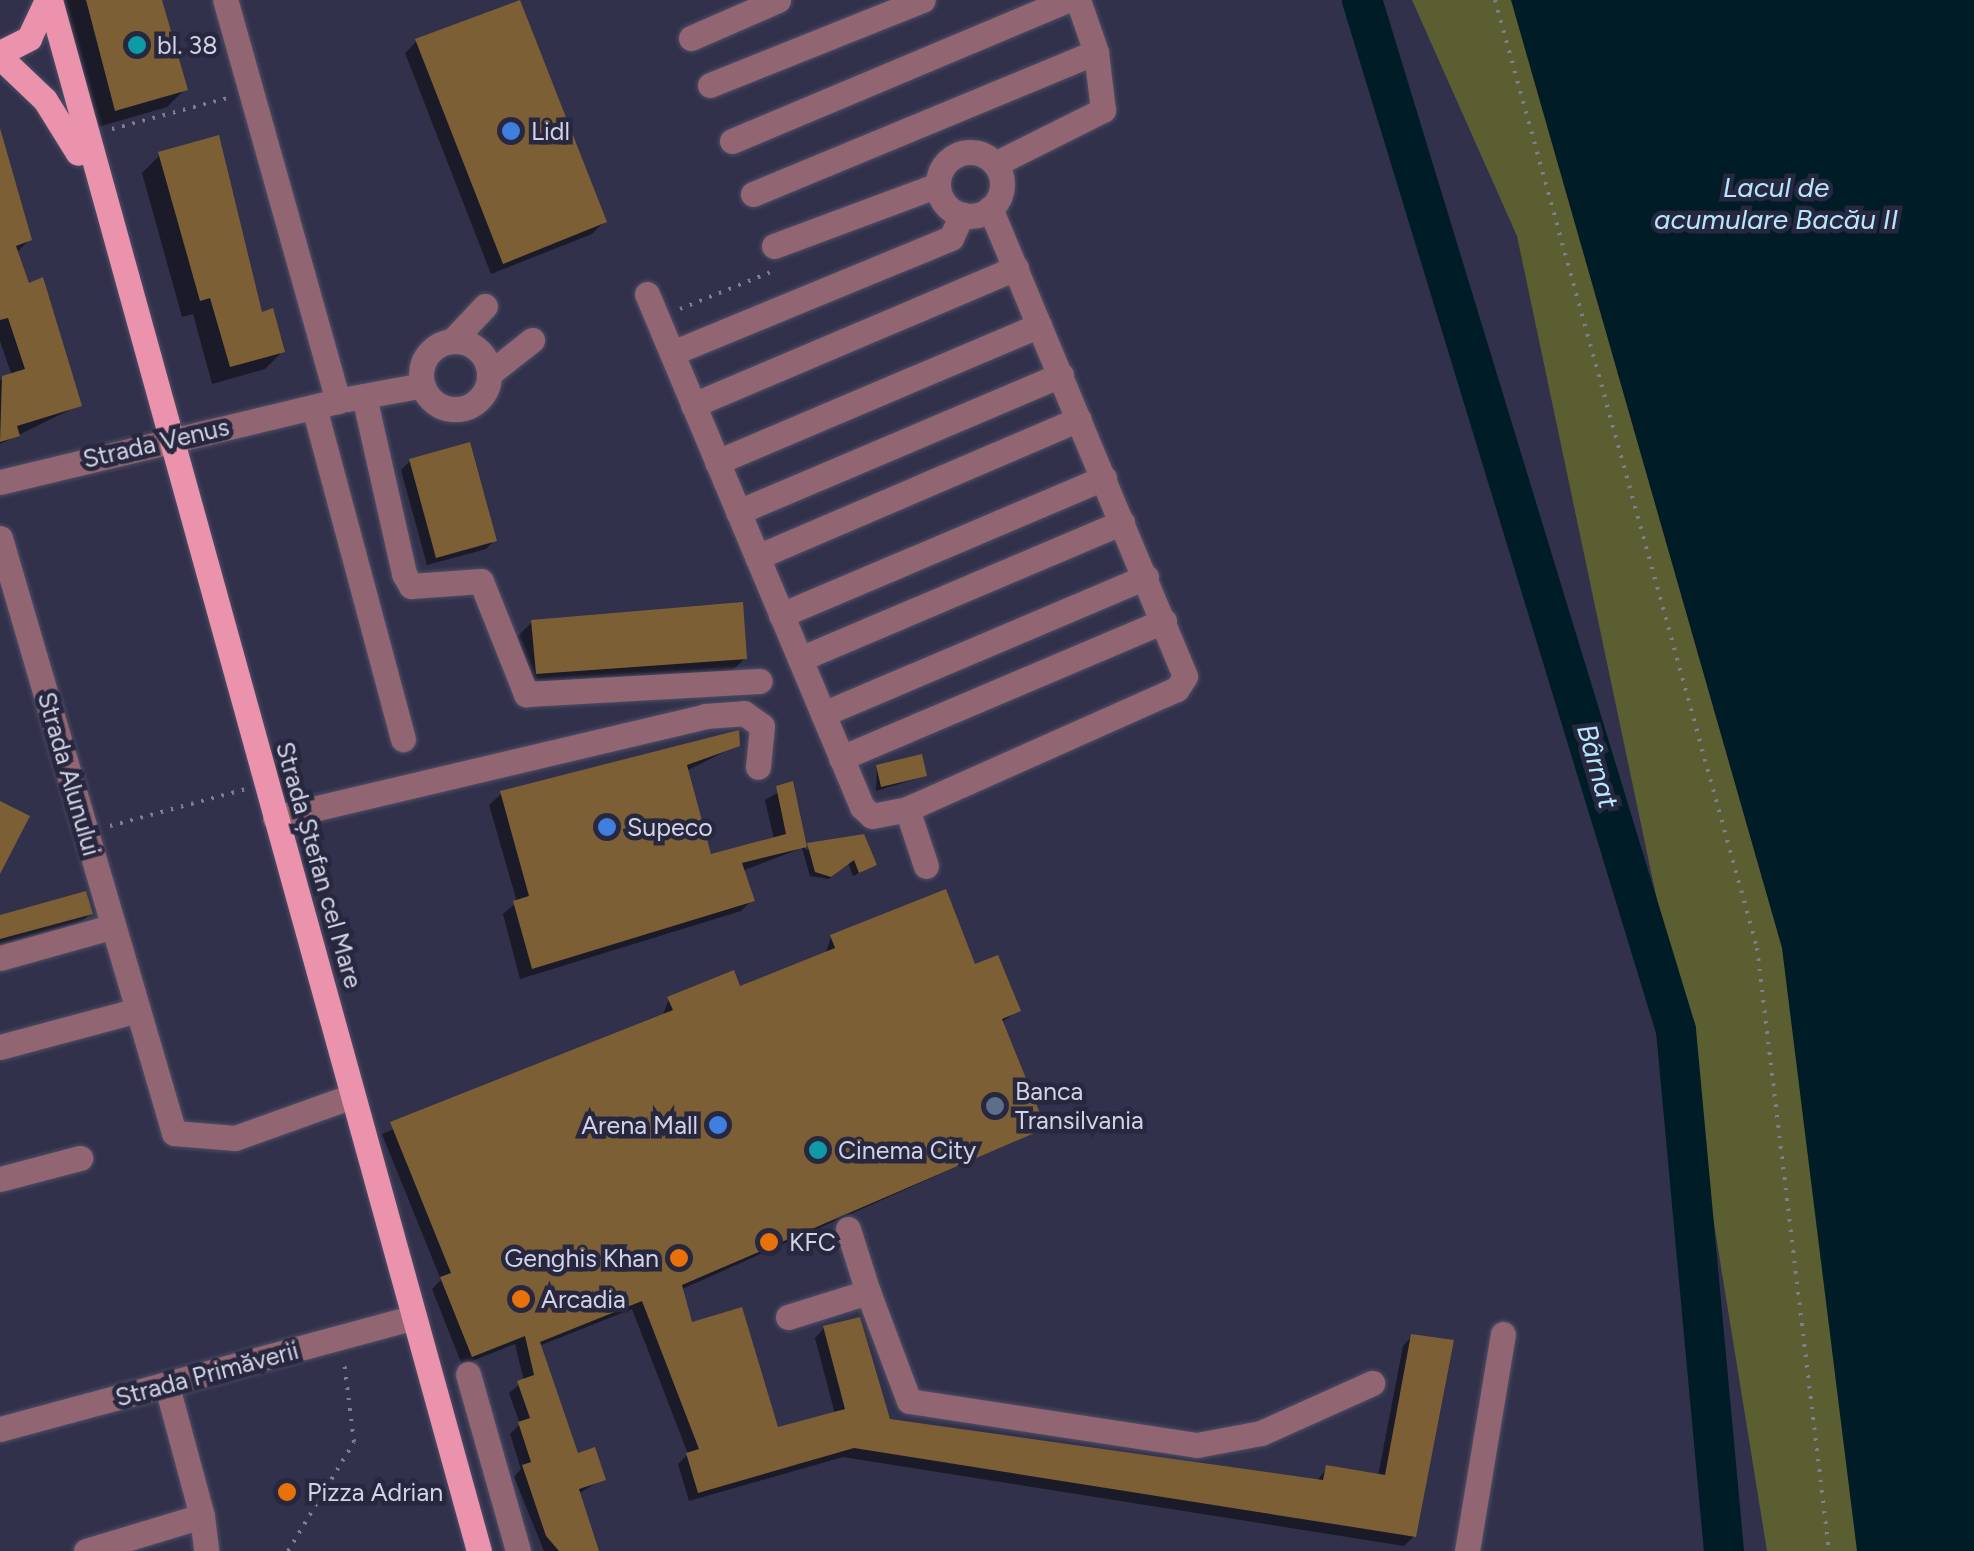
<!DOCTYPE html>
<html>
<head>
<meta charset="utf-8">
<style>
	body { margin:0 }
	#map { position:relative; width:1974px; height:1551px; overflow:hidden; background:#32314b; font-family:Figtree,sans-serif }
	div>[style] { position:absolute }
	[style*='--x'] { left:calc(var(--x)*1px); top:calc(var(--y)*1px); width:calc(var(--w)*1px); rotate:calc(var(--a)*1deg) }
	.green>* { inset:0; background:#5b5e30 }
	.water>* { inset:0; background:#001c26 }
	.shadow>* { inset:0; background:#0007 }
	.river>* { height:40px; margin:-20px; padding:0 20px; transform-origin:20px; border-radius:20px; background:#001c26 }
	.building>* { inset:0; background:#7c5f35 }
	.path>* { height:4px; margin-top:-2px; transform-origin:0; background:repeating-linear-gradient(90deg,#7e7d93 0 2.5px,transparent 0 10.5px) }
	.roads { filter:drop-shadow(0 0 2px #4f4e66) drop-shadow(0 0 2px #4f4e66) }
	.minor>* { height:25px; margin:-12.5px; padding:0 12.5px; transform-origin:12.5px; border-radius:12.5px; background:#916571 }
	.minor>.ring { margin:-12.5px; padding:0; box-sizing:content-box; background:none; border:25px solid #916571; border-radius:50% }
	.major>* { height:25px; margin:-12.5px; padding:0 12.5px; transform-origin:12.5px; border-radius:12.5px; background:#eb93ad }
	.dots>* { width:28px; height:28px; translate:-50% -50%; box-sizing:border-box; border:5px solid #282740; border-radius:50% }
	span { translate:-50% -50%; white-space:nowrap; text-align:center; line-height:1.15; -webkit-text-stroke:9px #282740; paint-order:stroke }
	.poi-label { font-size:25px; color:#d2d3e3 }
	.left { translate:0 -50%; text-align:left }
	.right { translate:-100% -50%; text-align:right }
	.street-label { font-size:25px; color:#d2d3e3 }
	.water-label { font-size:28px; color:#b4e9fc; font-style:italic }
</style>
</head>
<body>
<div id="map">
	<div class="green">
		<div style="clip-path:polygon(1412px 0,1974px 0,1974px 1551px,1767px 1551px,1677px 995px,1517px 236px)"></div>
	</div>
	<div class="water">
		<div style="clip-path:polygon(1511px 0,1974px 0,1974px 1551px,1857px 1551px,1782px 948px)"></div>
	</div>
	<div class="shadow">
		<div style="clip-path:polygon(64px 0,160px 0,185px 89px,167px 107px,98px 127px)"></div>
		<div style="clip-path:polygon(417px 41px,604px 222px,592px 234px,491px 274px,405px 53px)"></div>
		<div style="clip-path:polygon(0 139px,29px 240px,16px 253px,80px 405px,0 444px,0 380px,12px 376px,0 341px)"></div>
		<div style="clip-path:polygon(160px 155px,283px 351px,265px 369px,212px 384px,193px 314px,182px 317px,142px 173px)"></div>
		<div style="clip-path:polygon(410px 461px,494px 541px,486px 549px,427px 565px,401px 470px)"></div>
		<div style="clip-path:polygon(532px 622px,745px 658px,727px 676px,519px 693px,514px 640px)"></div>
		<div style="clip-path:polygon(738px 745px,686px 771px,709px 857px,774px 839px,765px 800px,791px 785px,805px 849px,874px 865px,853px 876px,848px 863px,829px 879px,810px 876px,802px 848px,742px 871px,752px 900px,741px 911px,520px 979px,503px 914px,517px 902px,489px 805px,501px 794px)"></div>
		<div style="clip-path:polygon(877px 767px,925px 776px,876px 791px)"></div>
		<div style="clip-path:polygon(90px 914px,82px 921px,0 944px,0 917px)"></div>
		<div style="clip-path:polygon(831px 937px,974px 967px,1018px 1010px,1001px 1023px,1043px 1128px,680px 1290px,691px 1325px,776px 1430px,835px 1414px,815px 1338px,824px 1328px,888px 1421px,1316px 1482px,1327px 1468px,1378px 1476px,1403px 1346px,1412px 1336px,1414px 1536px,1404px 1546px,843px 1457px,689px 1501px,678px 1464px,688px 1454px,632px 1309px,539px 1346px,576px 1456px,603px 1479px,578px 1494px,597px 1551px,544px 1551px,514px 1477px,521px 1469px,510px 1434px,520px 1424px,509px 1393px,524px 1381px,515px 1344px,462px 1365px,432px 1289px,441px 1280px,382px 1134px,662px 1017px,669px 999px,739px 989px,825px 955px)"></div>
	</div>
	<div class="river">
		<div style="--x:1362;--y:0;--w:1077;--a:73.05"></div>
		<div style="--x:1676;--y:1030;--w:523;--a:84.74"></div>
	</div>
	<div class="building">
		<div style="clip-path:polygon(86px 0,162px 0,188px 90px,115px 111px)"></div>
		<div style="clip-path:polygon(520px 0,607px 222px,503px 264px,415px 39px)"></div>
		<div style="clip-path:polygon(0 128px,32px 240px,16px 246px,29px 283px,43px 277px,82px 406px,17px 426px,20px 436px,0 442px,2px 376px,25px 369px,8px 318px,0 320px)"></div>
		<div style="clip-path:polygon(219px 135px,262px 312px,273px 308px,285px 352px,230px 367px,210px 298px,200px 301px,158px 152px)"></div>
		<div style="clip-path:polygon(470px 442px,497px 541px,436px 558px,409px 459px)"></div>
		<div style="clip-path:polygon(743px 602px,747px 659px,536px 674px,531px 620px)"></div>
		<div style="clip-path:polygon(739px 730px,740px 746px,687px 765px,711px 854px,786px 834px,776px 786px,793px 781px,807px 847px,742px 863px,755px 901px,532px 969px,513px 901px,529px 896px,500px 791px)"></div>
		<div style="clip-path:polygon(922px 754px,927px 776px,881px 787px,876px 765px)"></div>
		<div style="clip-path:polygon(0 801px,30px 816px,0 874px)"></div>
		<div style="clip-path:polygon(864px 834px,877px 865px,859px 873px,854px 860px,831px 877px,815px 872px,807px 843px)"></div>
		<div style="clip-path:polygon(946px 889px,975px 964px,998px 955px,1021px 1011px,1002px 1019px,1046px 1128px,682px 1285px,692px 1322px,742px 1307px,778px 1427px,845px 1409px,823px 1326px,860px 1317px,890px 1419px,1323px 1480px,1326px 1465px,1385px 1475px,1411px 1334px,1454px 1340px,1416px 1537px,854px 1448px,698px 1493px,686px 1453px,699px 1449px,642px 1301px,540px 1342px,578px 1453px,595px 1447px,606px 1480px,579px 1489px,599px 1551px,559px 1551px,546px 1536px,522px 1465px,531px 1462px,518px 1422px,530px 1418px,517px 1381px,534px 1375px,525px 1336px,472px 1357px,440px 1277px,451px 1273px,390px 1122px,673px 1010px,667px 997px,734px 970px,740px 986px,835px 948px,830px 935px)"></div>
		<div style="clip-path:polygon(86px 891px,93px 914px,0 939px,0 915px)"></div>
	</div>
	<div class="path">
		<div style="--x:1495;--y:0;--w:984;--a:74.55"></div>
		<div style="--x:1757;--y:948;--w:607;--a:83.19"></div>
		<div style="--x:112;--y:129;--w:120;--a:-15"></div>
		<div style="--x:680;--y:309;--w:100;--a:-22.2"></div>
		<div style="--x:110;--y:826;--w:141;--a:-15.2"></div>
		<div style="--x:288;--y:1551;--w:127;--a:-58.8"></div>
		<div style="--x:354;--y:1442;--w:81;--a:-97.1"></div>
	</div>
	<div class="roads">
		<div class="minor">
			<div style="--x:691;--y:38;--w:95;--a:-23.6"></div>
			<div style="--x:710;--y:85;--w:229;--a:-21.8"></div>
			<div style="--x:732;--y:141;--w:363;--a:-22.8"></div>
			<div class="ring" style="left:938px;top:152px;width:39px;height:39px"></div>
			<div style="--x:995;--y:164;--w:121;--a:-26.6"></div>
			<div style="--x:1103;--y:110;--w:58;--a:-96.9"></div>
			<div style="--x:753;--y:194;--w:371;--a:-22.5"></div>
			<div style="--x:1096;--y:52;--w:55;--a:-109.1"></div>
			<div style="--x:774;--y:246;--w:175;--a:-20.4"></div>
			<div style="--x:647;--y:294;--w:556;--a:67.26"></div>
			<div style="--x:862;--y:807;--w:13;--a:42"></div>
			<div style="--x:872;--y:816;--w:36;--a:-11"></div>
			<div style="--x:907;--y:809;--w:60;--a:71.6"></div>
			<div style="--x:452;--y:341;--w:48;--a:-46.7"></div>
			<div class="ring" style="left:421px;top:341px;width:43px;height:43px"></div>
			<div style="--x:672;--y:353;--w:302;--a:-22.4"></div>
			<div style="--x:951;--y:238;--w:26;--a:-65"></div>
			<div style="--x:489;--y:374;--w:55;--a:-38.3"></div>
			<div style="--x:364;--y:396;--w:182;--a:77.3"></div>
			<div style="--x:404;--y:574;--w:14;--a:60"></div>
			<div style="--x:411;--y:586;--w:70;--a:-4.1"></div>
			<div style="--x:481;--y:581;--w:122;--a:68.3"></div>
			<div style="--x:526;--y:694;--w:234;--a:-3.2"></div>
			<div style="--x:347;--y:399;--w:77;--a:-10.4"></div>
			<div style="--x:693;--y:405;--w:351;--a:-23"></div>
			<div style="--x:314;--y:407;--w:344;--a:75"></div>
			<div style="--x:717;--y:462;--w:350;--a:-23"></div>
			<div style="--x:0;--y:482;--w:348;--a:-13.5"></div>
			<div style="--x:338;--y:401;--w:417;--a:-105.7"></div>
			<div style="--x:738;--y:512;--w:351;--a:-23"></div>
			<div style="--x:0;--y:538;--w:620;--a:73.7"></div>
			<div style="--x:174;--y:1133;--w:61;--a:4.7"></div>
			<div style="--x:235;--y:1138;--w:124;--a:-19.7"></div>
			<div style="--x:757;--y:557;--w:350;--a:-23.2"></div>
			<div style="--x:781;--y:615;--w:351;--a:-23"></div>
			<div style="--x:800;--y:659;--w:350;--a:-23"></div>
			<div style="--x:823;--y:714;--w:351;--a:-23"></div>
			<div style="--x:841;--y:758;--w:351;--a:-23"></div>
			<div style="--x:907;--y:809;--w:295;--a:-24"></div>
			<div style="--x:1177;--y:689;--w:15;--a:-58"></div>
			<div style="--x:1185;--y:676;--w:507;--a:-112.62"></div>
			<div style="--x:275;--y:818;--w:442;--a:-13.3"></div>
			<div style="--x:705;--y:716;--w:39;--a:-4"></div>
			<div style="--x:744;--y:713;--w:22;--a:36"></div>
			<div style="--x:762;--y:726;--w:41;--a:95.6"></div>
			<div style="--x:0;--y:958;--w:115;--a:-15.6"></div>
			<div style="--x:0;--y:1047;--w:139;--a:-15"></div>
			<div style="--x:0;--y:1179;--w:83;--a:-14.7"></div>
			<div style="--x:848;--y:1229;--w:66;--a:72.4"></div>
			<div style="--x:788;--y:1317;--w:84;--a:-17.4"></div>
			<div style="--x:868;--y:1292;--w:116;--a:69.4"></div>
			<div style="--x:909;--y:1401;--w:291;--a:8.7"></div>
			<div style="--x:1197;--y:1445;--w:65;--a:-10.6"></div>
			<div style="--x:1261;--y:1433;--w:122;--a:-24.2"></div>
			<div style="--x:468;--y:1374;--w:184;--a:74.2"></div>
			<div style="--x:0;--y:1429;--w:429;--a:-15.1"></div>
			<div style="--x:202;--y:1516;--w:35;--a:83"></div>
			<div style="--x:86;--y:1551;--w:121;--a:-16.8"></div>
			<div style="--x:202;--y:1516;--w:135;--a:-105.1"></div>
			<div style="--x:1467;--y:1551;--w:220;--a:-80.6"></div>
		</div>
		<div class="major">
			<div style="--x:50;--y:0;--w:1609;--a:74.54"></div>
			<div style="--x:0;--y:53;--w:33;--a:-27"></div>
			<div style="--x:29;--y:38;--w:42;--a:-64.7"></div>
			<div style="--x:0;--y:57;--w:62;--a:43.7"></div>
			<div style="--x:45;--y:100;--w:62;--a:58.1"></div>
		</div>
	</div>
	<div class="dots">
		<div style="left:137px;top:45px;background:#0f9aa8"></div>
		<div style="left:511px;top:131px;background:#3f7fe0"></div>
		<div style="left:607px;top:827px;background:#3f7fe0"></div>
		<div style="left:995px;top:1106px;background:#5c6f8a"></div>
		<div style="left:718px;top:1125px;background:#3f7fe0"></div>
		<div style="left:818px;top:1150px;background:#0f9aa8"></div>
		<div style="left:769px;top:1242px;background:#e8710a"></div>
		<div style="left:679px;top:1258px;background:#e8710a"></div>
		<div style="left:521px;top:1299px;background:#e8710a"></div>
		<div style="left:287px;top:1492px;background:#e8710a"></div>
	</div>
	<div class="poi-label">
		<span class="left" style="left:157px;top:45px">bl. 38</span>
		<span class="left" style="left:531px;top:131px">Lidl</span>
		<span class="left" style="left:627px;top:827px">Supeco</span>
		<span class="left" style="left:1015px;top:1106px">Banca<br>Transilvania</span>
		<span class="right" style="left:698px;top:1125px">Arena Mall</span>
		<span class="left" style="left:838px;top:1150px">Cinema City</span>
		<span class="left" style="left:789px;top:1242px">KFC</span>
		<span class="right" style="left:659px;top:1258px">Genghis Khan</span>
		<span class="left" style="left:541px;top:1299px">Arcadia</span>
		<span class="left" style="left:307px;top:1492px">Pizza Adrian</span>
	</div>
	<div class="street-label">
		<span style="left:156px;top:443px;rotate:-13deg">Strada Venus</span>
		<span style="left:69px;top:774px;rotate:74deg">Strada Alunului</span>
		<span style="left:319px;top:865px;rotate:74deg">Strada Ștefan cel Mare</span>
		<span style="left:207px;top:1374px;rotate:-15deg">Strada Primăverii</span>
	</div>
	<div class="water-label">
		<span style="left:1776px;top:203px">Lacul de<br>acumulare Bacău II</span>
		<span style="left:1598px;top:766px;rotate:74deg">Bârnat</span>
	</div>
</div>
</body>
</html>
